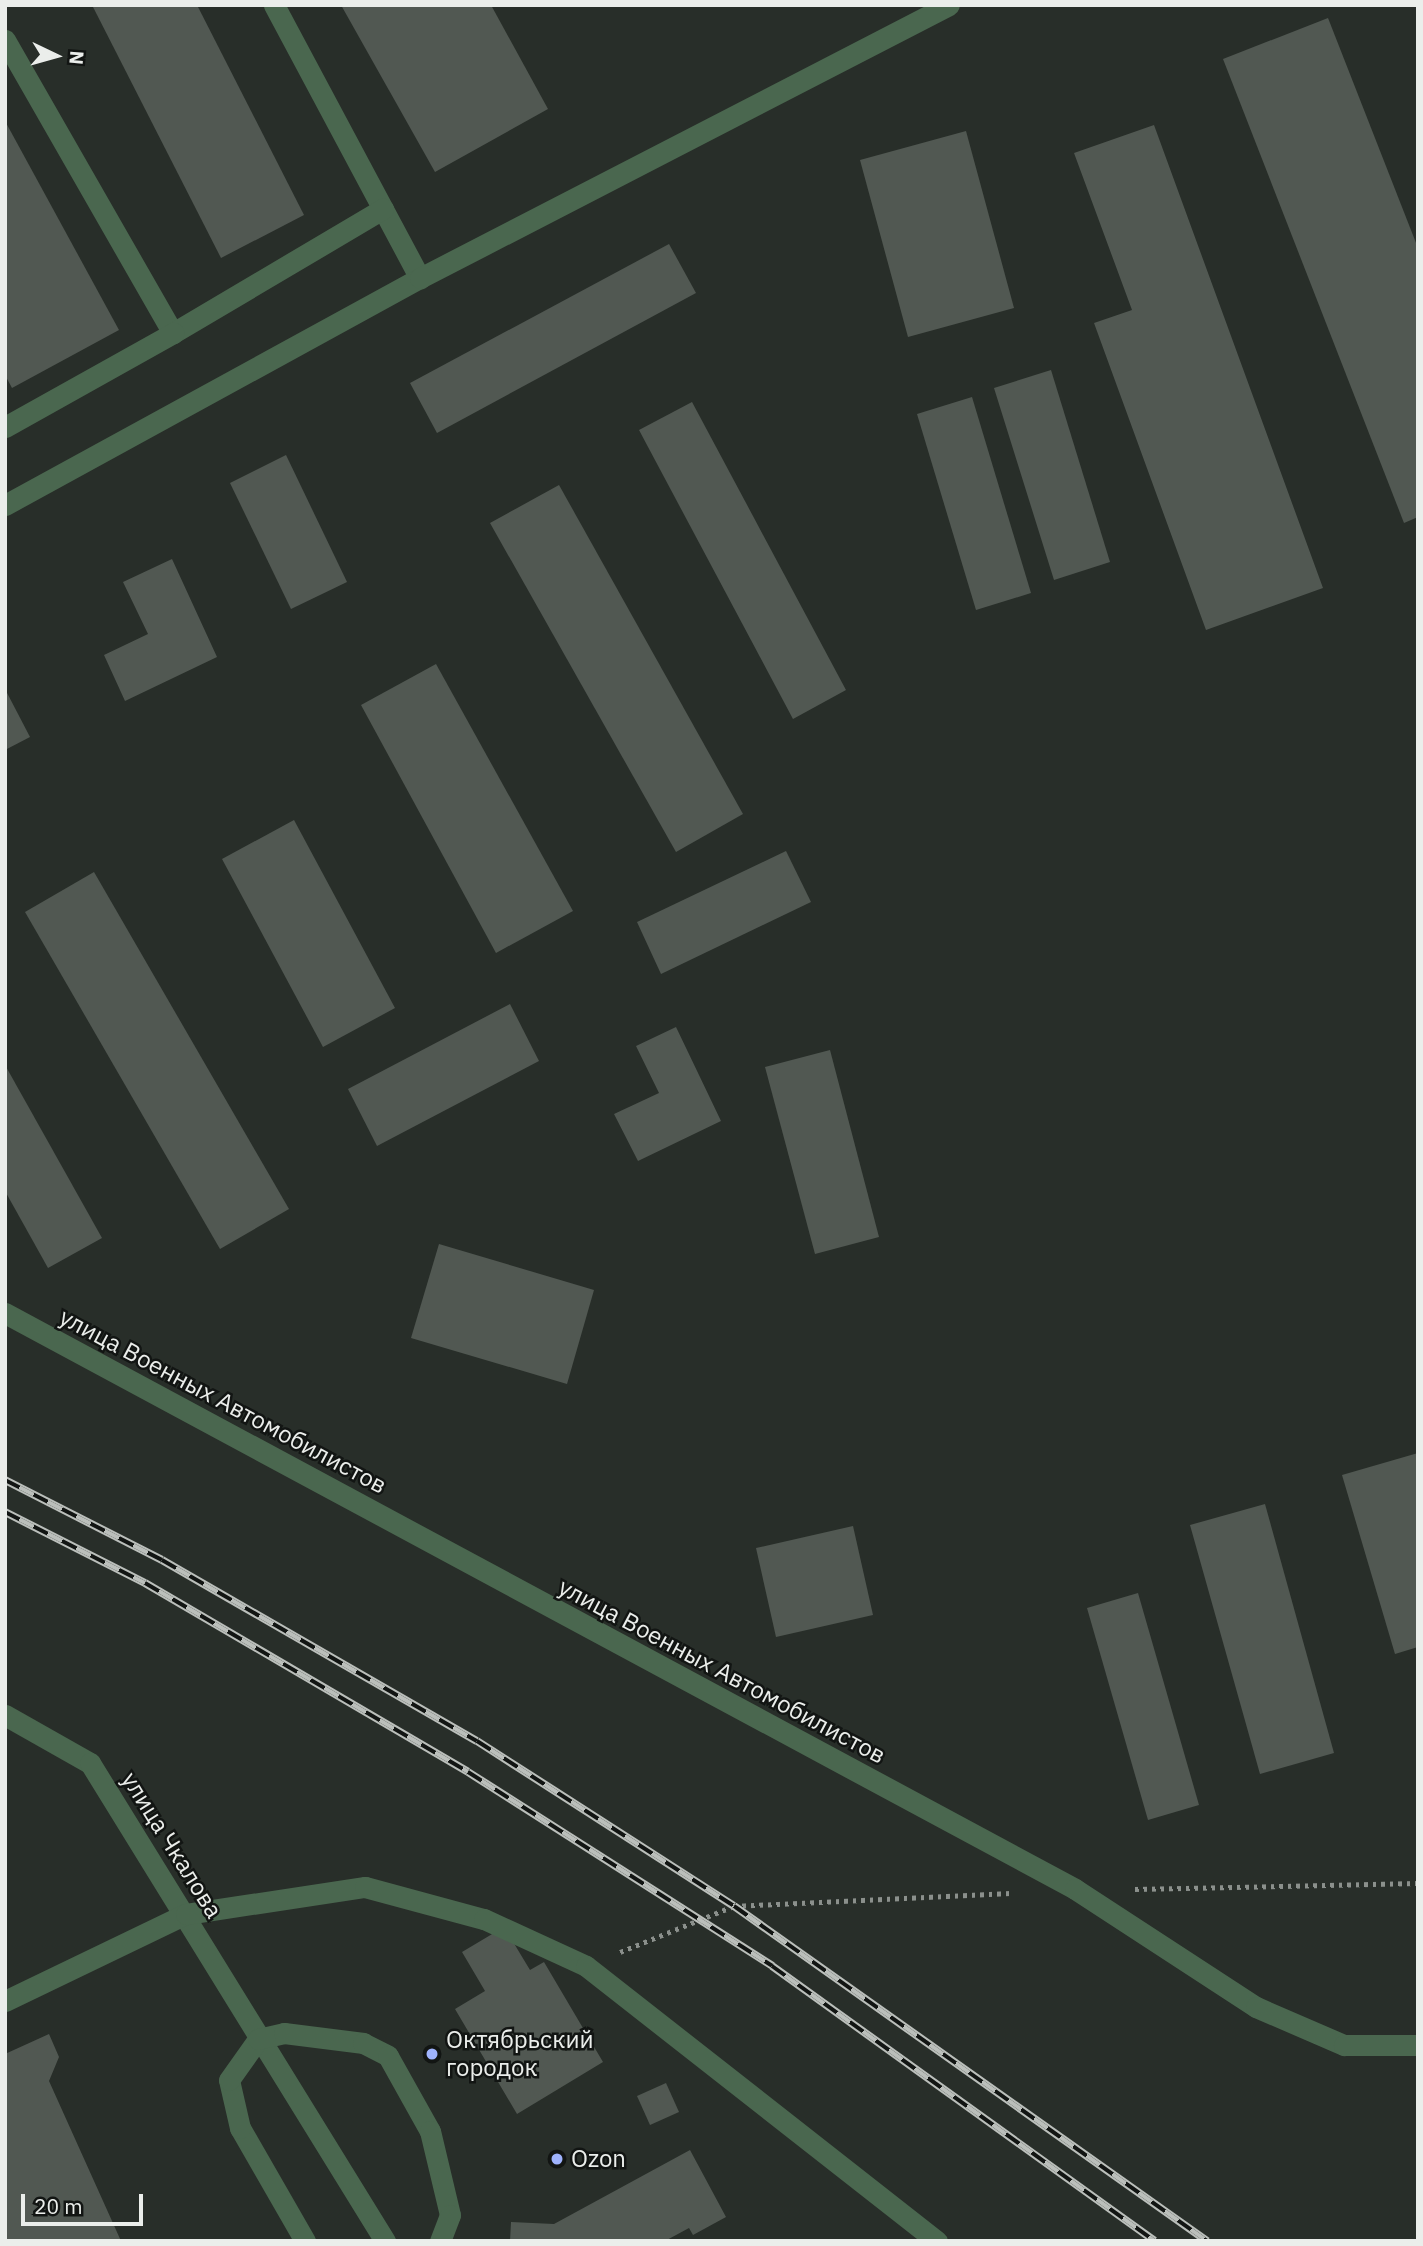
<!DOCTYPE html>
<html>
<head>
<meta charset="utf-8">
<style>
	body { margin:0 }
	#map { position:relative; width:1423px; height:2246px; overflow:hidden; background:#282e29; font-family:"IBM Plex Sans",sans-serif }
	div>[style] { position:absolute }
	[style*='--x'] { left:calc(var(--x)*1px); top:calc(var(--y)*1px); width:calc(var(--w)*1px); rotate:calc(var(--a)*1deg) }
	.building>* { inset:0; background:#515852 }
	.path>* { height:4.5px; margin-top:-2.25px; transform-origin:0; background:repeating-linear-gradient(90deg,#8b908c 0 3.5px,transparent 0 8.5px) }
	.minor>* { height:21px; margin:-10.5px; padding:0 10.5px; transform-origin:10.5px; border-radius:10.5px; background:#4a674f }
	.rail>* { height:8px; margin-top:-4px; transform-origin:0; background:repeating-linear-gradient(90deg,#121513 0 16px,#bbbfbb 0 32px); box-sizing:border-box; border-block:2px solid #bbbfbb }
	.dots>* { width:19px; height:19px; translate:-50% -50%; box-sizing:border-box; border:4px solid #121513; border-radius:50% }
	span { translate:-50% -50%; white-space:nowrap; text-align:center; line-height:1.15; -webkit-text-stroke:5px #121513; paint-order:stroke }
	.street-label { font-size:24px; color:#ebeeeb }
	.poi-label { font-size:24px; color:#ebeeeb }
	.left { translate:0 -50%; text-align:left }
	.frame { position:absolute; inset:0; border:7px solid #ebeeeb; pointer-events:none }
	.north { position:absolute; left:21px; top:21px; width:70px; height:70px; -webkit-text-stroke:5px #121513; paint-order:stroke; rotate:95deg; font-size:19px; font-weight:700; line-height:28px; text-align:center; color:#ebeeeb }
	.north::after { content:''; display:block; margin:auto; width:24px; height:32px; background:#ebeeeb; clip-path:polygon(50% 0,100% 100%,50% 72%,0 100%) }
	.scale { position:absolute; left:21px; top:2194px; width:122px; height:32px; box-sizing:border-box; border:4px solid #ebeeeb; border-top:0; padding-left:9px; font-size:21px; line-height:24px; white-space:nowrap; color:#ebeeeb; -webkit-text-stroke:5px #121513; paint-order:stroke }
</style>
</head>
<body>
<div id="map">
	<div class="building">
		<div style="clip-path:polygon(92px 5px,197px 5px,304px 215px,221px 258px)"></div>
		<div style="clip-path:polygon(341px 5px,491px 5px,548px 109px,435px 172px)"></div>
		<div style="clip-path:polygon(1328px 18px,1418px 248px,1418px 517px,1404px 523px,1223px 59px)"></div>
		<div style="clip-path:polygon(5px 121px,119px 330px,12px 388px,5px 375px)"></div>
		<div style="clip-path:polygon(1154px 125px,1323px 588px,1206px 630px,1094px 323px,1132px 310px,1074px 153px)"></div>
		<div style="clip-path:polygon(966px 131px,1014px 308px,908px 337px,860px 160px)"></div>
		<div style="clip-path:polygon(669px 244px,696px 293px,437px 433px,410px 383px)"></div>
		<div style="clip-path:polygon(1051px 370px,1110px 562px,1054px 580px,994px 388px)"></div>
		<div style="clip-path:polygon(972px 397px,1031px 593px,976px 610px,917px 414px)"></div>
		<div style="clip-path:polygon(692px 402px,846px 690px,793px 719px,639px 430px)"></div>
		<div style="clip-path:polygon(286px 455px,347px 582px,291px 609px,230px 483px)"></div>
		<div style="clip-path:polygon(559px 485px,743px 814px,676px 852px,490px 523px)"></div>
		<div style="clip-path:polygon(172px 559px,217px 657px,125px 701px,104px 655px,148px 634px,123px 582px)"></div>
		<div style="clip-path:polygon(436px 664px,573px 911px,496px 953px,361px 705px)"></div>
		<div style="clip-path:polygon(5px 689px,30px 737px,5px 750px)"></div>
		<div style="clip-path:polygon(294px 820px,395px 1008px,323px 1047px,222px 859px)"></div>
		<div style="clip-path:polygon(786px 851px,811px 902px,661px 974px,637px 922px)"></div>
		<div style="clip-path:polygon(94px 872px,289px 1209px,220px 1249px,25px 912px)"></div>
		<div style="clip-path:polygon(510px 1004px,539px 1061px,377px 1146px,348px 1089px)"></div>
		<div style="clip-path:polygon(676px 1027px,721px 1121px,638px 1161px,614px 1114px,659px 1093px,636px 1046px)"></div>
		<div style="clip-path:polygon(830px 1050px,879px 1237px,815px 1254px,765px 1067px)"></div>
		<div style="clip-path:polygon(5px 1065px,102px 1238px,48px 1268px,5px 1191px)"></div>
		<div style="clip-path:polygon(439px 1244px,594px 1290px,567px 1384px,411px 1338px)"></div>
		<div style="clip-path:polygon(1418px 1453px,1418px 1647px,1395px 1654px,1342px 1475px)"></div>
		<div style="clip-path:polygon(1265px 1504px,1334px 1753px,1260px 1774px,1190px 1525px)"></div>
		<div style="clip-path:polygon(853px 1526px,873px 1615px,776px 1637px,756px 1548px)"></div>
		<div style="clip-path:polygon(1138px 1593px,1199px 1805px,1148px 1820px,1087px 1608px)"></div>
		<div style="clip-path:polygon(504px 1927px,530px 1970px,544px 1962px,603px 2062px,517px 2114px,455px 2009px,485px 1991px,462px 1952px)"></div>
		<div style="clip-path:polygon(49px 2034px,59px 2057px,49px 2081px,121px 2241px,5px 2241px,5px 2054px)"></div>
		<div style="clip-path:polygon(666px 2083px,679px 2112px,650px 2125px,637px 2096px)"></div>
		<div style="clip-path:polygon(690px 2150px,726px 2217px,693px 2235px,689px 2228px,665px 2241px,510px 2241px,511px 2222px,554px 2224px)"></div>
	</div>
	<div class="path">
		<div style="--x:1135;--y:1889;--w:283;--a:-1.2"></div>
		<div style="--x:620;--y:1952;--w:123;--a:-22"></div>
		<div style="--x:734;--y:1906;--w:277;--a:-2.7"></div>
	</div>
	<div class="minor">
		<div style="--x:274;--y:5;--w:310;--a:61.9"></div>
		<div style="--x:5;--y:40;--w:338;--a:60.2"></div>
		<div style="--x:173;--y:333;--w:244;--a:-30.6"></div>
		<div style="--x:5;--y:427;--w:193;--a:-29.2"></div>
		<div style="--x:5;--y:505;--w:473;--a:-28.7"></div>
		<div style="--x:420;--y:278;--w:595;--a:-27.3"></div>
		<div style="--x:5;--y:1313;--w:1215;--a:28.29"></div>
		<div style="--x:1075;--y:1889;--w:216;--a:33.1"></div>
		<div style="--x:1256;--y:2007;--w:96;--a:23.4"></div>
		<div style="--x:1344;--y:2045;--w:74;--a:0"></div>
		<div style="--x:5;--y:1715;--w:98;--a:29.5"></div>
		<div style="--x:90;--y:1763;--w:562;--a:58.32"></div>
		<div style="--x:5;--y:2001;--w:201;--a:-25.7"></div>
		<div style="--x:186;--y:1914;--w:181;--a:-8.6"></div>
		<div style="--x:365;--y:1887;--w:123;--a:15.1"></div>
		<div style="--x:484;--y:1919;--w:112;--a:24.7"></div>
		<div style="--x:586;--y:1966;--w:446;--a:38.1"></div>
		<div style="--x:305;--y:2241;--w:130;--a:-119.9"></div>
		<div style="--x:240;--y:2128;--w:49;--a:-102.9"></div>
		<div style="--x:229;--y:2080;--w:50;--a:-54.7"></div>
		<div style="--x:258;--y:2039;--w:27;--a:-13"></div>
		<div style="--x:284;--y:2033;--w:80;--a:7.2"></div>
		<div style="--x:363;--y:2043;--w:28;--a:27"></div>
		<div style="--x:388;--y:2056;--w:86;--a:60.8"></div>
		<div style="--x:430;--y:2131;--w:86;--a:76.6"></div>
		<div style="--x:450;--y:2215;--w:28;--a:111"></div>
	</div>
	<div class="rail">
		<div style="--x:5;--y:1480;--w:176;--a:27"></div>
		<div style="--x:162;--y:1560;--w:363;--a:29.9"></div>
		<div style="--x:477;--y:1741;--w:305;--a:32.7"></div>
		<div style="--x:734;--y:1906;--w:580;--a:35.31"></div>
		<div style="--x:5;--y:1512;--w:157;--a:26.9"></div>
		<div style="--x:145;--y:1583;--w:374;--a:30.3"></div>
		<div style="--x:468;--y:1772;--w:361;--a:32.5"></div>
		<div style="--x:772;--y:1966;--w:471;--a:35.7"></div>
	</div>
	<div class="dots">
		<div style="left:432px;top:2054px;background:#9fb3fd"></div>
		<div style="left:557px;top:2159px;background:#9fb3fd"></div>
	</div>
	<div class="street-label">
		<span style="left:223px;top:1401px;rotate:28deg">улица Военных Автомобилистов</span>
		<span style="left:722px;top:1671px;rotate:28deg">улица Военных Автомобилистов</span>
		<span style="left:172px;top:1845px;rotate:58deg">улица Чкалова</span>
	</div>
	<div class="poi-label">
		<span class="left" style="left:446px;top:2054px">Октябрьский<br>городок</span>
		<span class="left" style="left:571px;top:2159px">Ozon</span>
	</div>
	<div class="frame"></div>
	<div class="north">N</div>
	<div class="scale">20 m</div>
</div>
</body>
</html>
